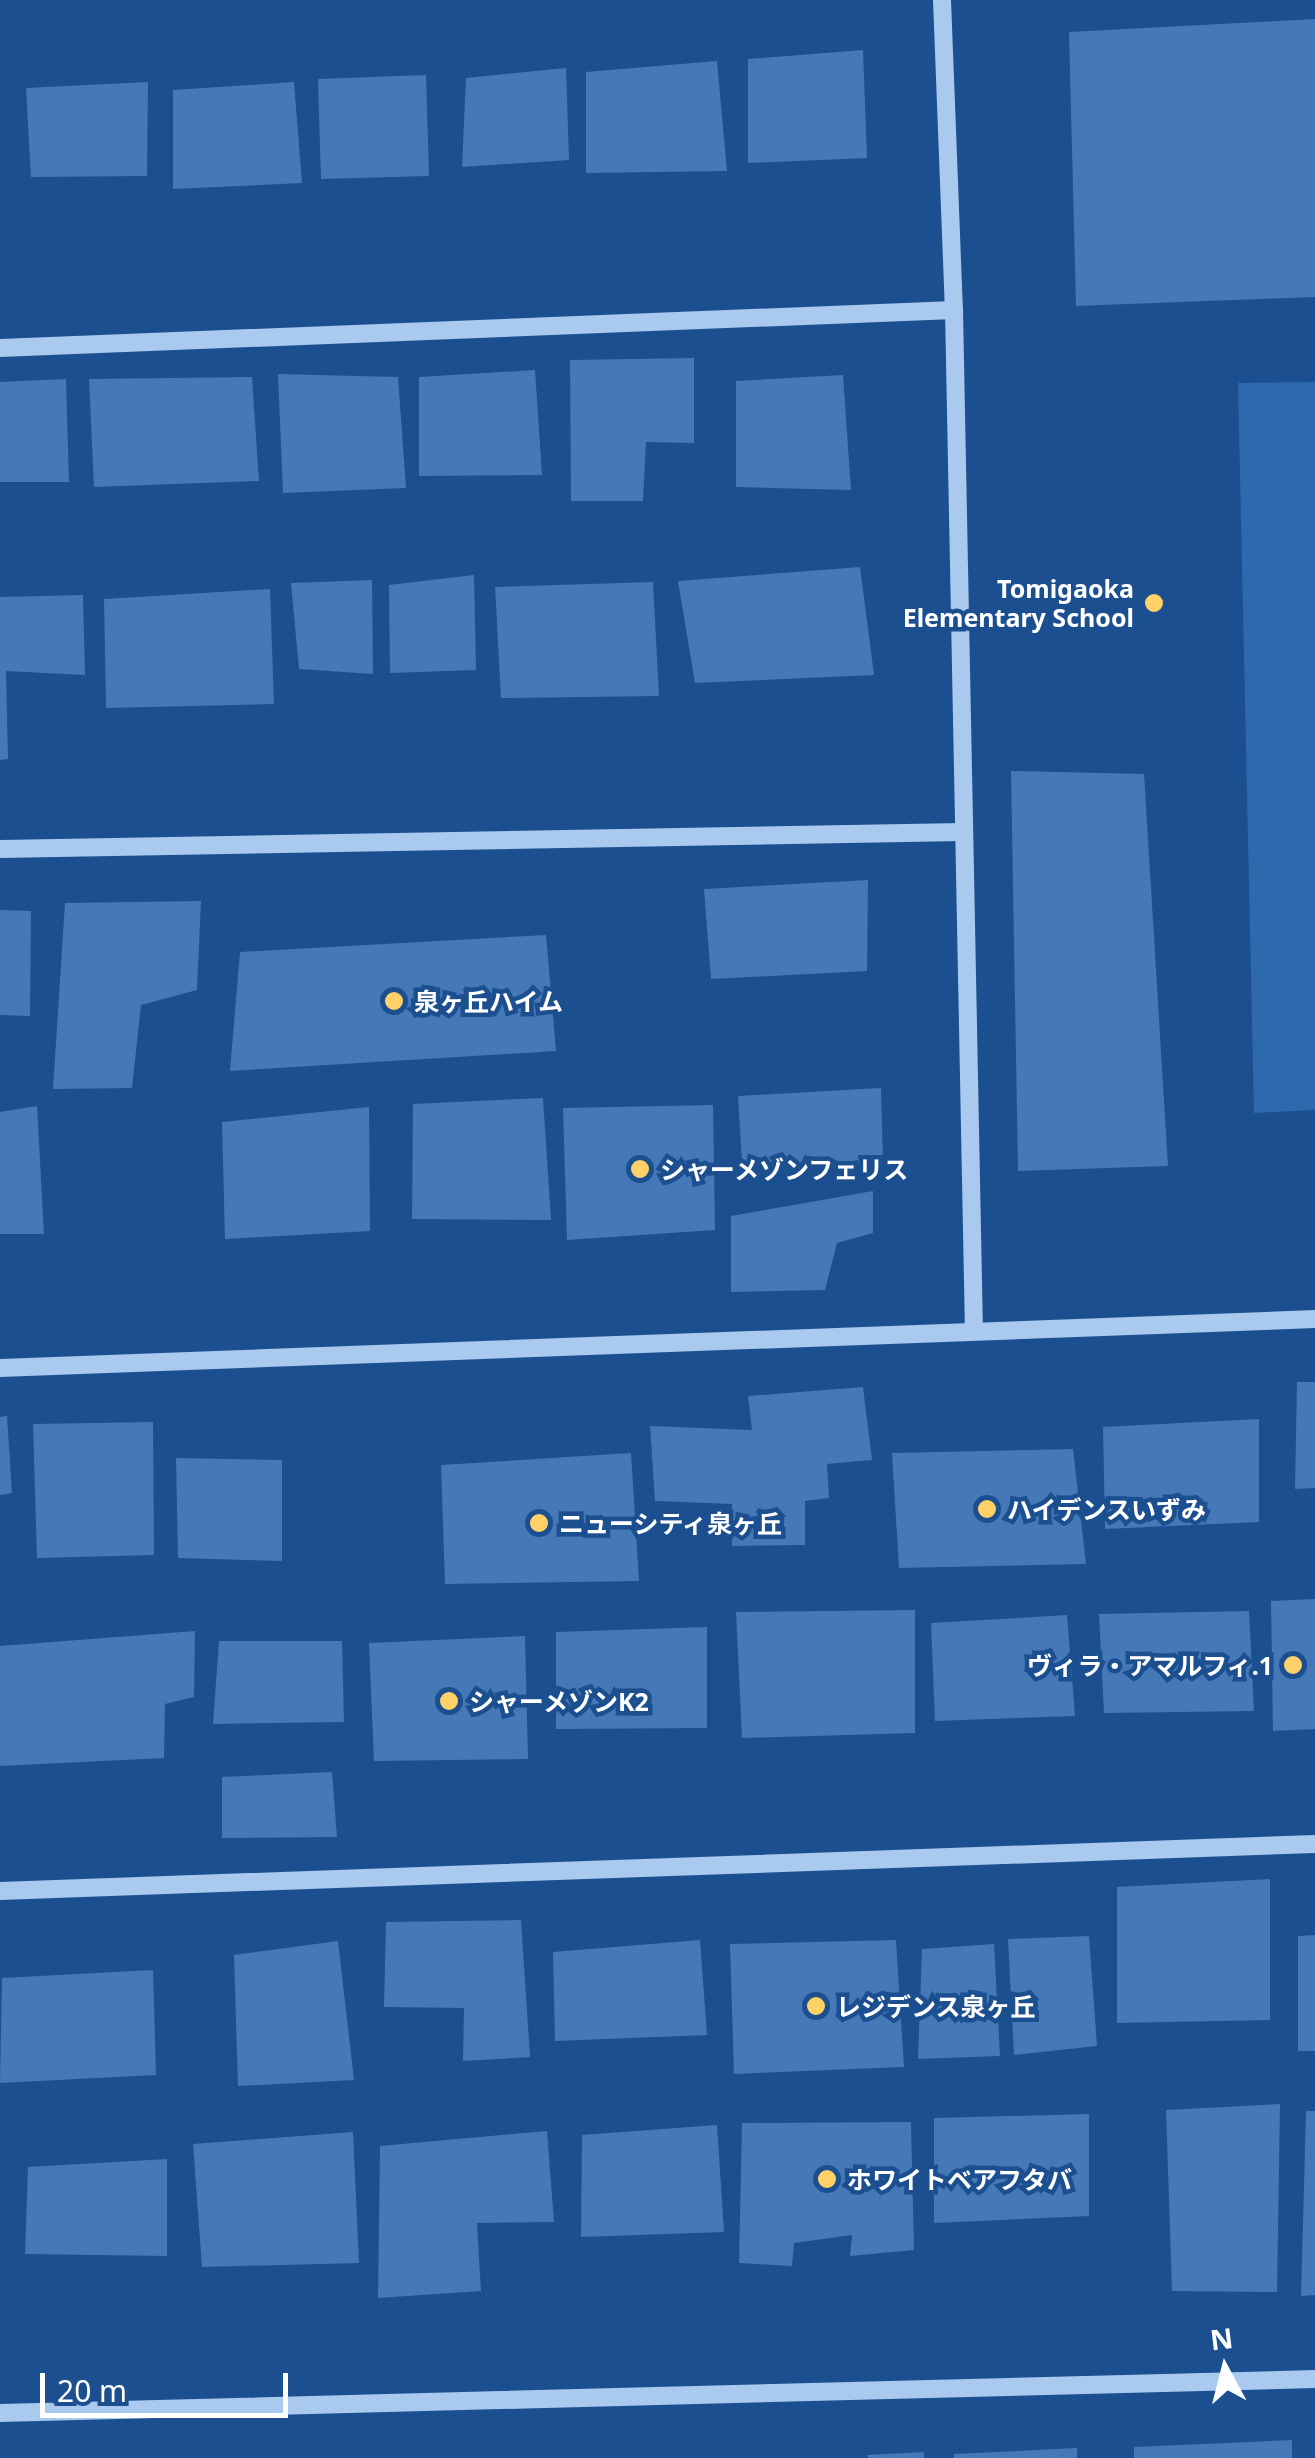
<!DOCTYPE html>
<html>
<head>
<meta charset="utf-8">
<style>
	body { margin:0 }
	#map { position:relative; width:1315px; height:2458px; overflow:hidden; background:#1b4f8f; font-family:"Noto Sans","Noto Sans JP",sans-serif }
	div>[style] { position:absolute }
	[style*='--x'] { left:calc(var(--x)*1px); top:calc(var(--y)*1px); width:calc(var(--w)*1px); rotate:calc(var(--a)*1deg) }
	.green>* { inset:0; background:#2e69ad }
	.building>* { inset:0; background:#4478b7 }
	.minor>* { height:18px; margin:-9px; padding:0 9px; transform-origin:9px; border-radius:9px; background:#a9c9ee }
	.dots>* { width:28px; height:28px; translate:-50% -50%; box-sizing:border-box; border:5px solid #1b4f8f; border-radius:50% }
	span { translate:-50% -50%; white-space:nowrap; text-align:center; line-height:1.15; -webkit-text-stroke:9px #1b4f8f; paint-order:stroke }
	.poi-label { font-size:25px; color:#fff; font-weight:700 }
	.right { translate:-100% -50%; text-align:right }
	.left { translate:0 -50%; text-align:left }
	.north { position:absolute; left:1175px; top:2318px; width:100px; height:100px; -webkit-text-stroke:8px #1b4f8f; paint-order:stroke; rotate:353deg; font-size:28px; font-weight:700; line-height:40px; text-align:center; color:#fff }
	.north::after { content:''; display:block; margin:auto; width:35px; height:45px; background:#fff; clip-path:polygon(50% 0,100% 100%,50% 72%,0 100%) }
	.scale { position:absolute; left:40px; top:2373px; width:248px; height:45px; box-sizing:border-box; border:5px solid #fff; border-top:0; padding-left:12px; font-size:30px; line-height:35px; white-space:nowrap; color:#fff; -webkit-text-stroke:8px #1b4f8f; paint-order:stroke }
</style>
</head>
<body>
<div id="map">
	<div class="green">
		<div style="clip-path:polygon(1315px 382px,1315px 1110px,1254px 1113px,1238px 383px)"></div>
	</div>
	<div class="building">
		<div style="clip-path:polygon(1315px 19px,1315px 297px,1076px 306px,1069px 32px)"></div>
		<div style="clip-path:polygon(863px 50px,867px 158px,748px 163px,748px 59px)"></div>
		<div style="clip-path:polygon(717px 61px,727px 171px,586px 173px,586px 72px)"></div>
		<div style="clip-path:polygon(566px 68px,569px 160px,462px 167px,466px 78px)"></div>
		<div style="clip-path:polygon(426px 75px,429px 176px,321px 179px,318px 79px)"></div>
		<div style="clip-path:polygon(148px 82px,147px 176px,31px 177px,26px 88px)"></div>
		<div style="clip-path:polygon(294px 82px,302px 183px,173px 189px,173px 90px)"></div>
		<div style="clip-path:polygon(694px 358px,694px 443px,646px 442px,643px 501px,571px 501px,570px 360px)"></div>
		<div style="clip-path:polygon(535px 370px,542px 475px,419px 476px,419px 377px)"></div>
		<div style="clip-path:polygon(278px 374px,398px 377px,406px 488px,283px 493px)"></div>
		<div style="clip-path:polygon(843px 375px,851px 490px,736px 487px,736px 381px)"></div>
		<div style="clip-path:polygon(252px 377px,259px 481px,94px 487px,89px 379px)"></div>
		<div style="clip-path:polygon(66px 379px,69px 482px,0 482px,0 382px)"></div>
		<div style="clip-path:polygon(860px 567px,874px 675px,695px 683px,678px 581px)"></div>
		<div style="clip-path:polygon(474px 575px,476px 670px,390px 673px,389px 585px)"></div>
		<div style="clip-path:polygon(372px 580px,373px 674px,299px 669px,291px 583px)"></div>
		<div style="clip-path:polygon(653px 582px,659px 696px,501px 698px,495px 587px)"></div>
		<div style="clip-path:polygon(270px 589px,274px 704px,106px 708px,104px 599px)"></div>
		<div style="clip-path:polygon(83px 595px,85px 675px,6px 671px,8px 759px,0 760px,0 597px)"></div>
		<div style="clip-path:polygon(1011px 771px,1144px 774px,1168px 1166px,1018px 1171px)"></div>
		<div style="clip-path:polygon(868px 880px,867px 971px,711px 979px,704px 889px)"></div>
		<div style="clip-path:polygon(201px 901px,197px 990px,141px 1005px,132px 1088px,53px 1089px,65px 903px)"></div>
		<div style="clip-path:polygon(0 910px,31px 911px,30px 1016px,0 1015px)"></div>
		<div style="clip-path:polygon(546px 935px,556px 1051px,230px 1071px,240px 952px)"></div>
		<div style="clip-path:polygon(881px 1088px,883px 1163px,742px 1162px,738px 1096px)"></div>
		<div style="clip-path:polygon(543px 1098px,551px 1220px,412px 1219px,413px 1104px)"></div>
		<div style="clip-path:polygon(713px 1105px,715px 1230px,567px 1240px,563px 1108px)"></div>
		<div style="clip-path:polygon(37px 1106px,44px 1234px,0 1234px,0 1112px)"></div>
		<div style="clip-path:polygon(369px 1107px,370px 1231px,225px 1239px,222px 1122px)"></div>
		<div style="clip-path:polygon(873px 1191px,873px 1233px,837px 1243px,825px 1290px,731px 1292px,731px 1216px)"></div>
		<div style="clip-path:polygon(1297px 1382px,1315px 1382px,1315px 1488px,1295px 1489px)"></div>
		<div style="clip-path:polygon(863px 1387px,872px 1460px,827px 1464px,829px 1498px,805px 1501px,805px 1545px,732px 1546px,732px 1504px,655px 1501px,650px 1426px,752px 1430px,748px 1396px)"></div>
		<div style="clip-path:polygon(7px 1416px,12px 1493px,0 1495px,0 1417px)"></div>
		<div style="clip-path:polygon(1259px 1419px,1259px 1522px,1105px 1529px,1103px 1427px)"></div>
		<div style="clip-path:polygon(153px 1422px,154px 1555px,37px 1558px,33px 1424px)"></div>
		<div style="clip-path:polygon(1073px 1449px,1086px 1564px,899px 1568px,892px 1453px)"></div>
		<div style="clip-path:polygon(631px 1453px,639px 1581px,445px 1584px,441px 1465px)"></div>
		<div style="clip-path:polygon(176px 1458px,282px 1460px,282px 1561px,178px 1558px)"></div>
		<div style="clip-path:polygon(1315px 1599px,1315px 1729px,1273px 1731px,1271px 1601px)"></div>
		<div style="clip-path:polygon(915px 1610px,915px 1733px,742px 1738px,736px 1612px)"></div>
		<div style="clip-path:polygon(1249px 1611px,1254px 1711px,1104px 1713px,1099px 1614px)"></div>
		<div style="clip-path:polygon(1067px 1615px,1075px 1716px,935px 1721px,931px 1623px)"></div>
		<div style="clip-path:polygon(707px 1627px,707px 1728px,556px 1729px,556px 1632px)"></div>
		<div style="clip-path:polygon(195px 1631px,194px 1697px,165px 1704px,164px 1758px,0 1766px,0 1646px)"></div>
		<div style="clip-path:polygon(525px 1636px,528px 1759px,374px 1761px,369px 1643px)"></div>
		<div style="clip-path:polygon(219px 1641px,342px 1641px,344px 1722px,213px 1724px)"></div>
		<div style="clip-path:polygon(332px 1772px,337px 1837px,222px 1838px,222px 1777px)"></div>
		<div style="clip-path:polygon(1270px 1879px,1270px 2020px,1117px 2023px,1117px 1887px)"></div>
		<div style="clip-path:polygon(521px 1920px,530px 2057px,463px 2061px,464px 2008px,384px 2007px,386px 1922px)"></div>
		<div style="clip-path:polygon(1315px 1935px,1315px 2051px,1298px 2051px,1298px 1936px)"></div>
		<div style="clip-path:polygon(1089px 1936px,1097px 2046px,1014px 2055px,1008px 1939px)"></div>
		<div style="clip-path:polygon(700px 1940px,707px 2035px,555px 2041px,553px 1952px)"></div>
		<div style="clip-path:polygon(896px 1940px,904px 2067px,734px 2074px,730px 1944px)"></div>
		<div style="clip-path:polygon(338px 1941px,354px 2080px,238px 2086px,234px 1955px)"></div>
		<div style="clip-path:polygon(994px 1944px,1000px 2056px,918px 2059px,922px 1949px)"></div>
		<div style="clip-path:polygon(153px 1970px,156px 2075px,0 2083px,2px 1978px)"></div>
		<div style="clip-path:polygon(1280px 2104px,1277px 2292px,1172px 2291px,1166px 2110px)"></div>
		<div style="clip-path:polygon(1306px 2111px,1315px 2111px,1315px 2295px,1301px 2296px)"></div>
		<div style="clip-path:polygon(1089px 2114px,1089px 2216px,934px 2223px,934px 2118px)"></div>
		<div style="clip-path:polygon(911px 2122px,914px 2250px,850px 2256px,852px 2235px,794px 2243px,792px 2266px,739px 2263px,742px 2123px)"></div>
		<div style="clip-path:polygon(717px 2125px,724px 2232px,581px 2237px,582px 2135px)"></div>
		<div style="clip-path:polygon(547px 2131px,554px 2222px,477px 2223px,481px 2291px,378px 2298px,380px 2146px)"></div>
		<div style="clip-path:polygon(353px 2132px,359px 2263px,202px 2267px,193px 2144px)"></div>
		<div style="clip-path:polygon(167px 2159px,167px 2256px,25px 2254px,28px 2167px)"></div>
		<div style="clip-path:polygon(1292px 2440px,1292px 2458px,1134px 2458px,1134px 2447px)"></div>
		<div style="clip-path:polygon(1077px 2448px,1077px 2458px,954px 2458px,954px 2454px)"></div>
		<div style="clip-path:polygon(924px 2452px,924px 2458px,868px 2458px,867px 2455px)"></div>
	</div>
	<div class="minor">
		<div style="--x:942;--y:0;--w:310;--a:87.8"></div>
		<div style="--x:954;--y:310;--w:1021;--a:88.88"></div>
		<div style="--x:0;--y:348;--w:955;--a:-2.28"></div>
		<div style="--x:0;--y:849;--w:963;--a:-1.01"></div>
		<div style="--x:0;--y:1368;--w:1316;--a:-2.13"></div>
		<div style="--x:0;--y:1891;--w:1316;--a:-2.05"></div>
		<div style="--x:0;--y:2413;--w:1315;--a:-1.48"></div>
	</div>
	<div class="dots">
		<div style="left:1154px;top:603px;background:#ffd166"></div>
		<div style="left:394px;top:1001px;background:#ffd166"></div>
		<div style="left:640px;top:1169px;background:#ffd166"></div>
		<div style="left:987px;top:1509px;background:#ffd166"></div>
		<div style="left:539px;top:1523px;background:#ffd166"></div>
		<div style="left:1293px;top:1665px;background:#ffd166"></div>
		<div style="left:449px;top:1701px;background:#ffd166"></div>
		<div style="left:816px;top:2006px;background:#ffd166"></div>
		<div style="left:827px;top:2179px;background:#ffd166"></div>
	</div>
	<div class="poi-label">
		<span class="right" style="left:1134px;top:603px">Tomigaoka<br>Elementary School</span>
		<span class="left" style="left:414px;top:1001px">泉ヶ丘ハイム</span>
		<span class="left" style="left:660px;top:1169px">シャーメゾンフェリス</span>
		<span class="left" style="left:1007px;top:1509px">ハイデンスいずみ</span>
		<span class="left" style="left:559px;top:1523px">ニューシティ泉ヶ丘</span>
		<span class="right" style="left:1273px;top:1665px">ヴィラ・アマルフィ.1</span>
		<span class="left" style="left:469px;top:1701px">シャーメゾンK2</span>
		<span class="left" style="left:836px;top:2006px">レジデンス泉ヶ丘</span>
		<span class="left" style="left:847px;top:2179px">ホワイトベアフタバ</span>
	</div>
	<div class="north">N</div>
	<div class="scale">20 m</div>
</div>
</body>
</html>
